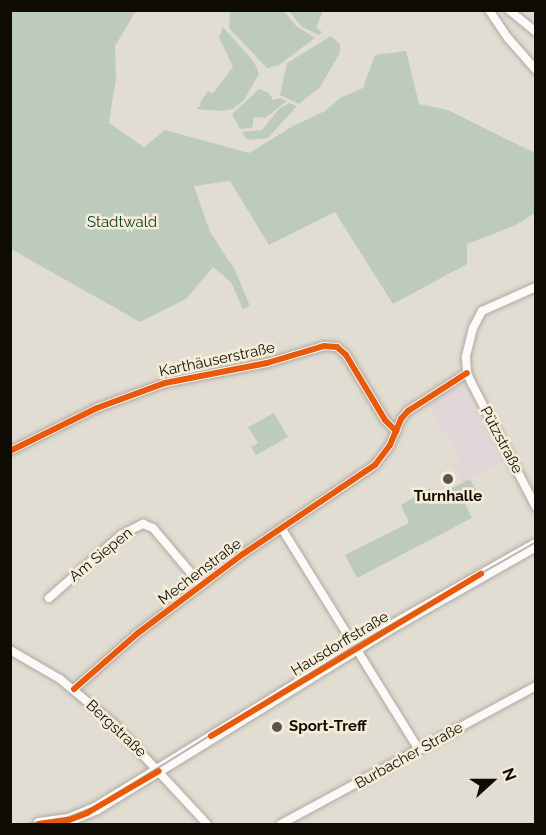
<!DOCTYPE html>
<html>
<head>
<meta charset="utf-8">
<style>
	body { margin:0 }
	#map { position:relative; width:546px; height:835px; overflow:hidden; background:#e2ddd2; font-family:Raleway,sans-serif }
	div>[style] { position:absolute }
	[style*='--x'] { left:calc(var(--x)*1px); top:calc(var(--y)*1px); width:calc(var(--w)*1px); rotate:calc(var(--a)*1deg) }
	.education>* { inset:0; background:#e3d6d9 }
	.green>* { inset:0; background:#bdcbbd }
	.roads { filter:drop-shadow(0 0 2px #aeaaa1) drop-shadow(0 0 2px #aeaaa1) }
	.street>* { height:8px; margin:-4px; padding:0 4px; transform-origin:4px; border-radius:4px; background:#fbfaf8 }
	.secondary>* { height:12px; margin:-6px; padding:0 6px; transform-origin:6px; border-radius:6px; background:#fbfaf8 }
	.tram>* { height:1.5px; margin:-0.75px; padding:0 0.75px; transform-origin:0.75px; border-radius:0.75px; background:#b8b7b4 }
	.cycleway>* { height:6px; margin:-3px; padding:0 3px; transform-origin:3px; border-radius:3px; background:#e8590c }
	.dots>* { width:16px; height:16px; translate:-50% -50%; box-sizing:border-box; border:3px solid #f6edd8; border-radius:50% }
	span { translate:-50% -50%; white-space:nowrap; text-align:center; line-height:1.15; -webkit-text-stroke:5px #f6edd8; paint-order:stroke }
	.park-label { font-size:15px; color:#083a27 }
	.street-label { font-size:15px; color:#0f0c06 }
	.poi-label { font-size:15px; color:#0f0c06; font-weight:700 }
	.left { translate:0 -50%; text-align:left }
	.frame { position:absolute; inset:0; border:12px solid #0f0c06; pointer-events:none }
	.north { position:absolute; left:462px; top:751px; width:60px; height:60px; -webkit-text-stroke:4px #f6edd8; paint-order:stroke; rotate:69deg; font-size:16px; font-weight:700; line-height:24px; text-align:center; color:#0f0c06 }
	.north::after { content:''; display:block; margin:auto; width:21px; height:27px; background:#0f0c06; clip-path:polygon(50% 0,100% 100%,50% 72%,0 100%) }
</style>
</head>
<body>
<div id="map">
	<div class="education">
		<div style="clip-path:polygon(463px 387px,503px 462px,462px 483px,453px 464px,461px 460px,428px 405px,455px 388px)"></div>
	</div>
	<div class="green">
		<div style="clip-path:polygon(11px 10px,136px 11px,115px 46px,116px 78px,109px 123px,144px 147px,165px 130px,249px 153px,293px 126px,325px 111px,340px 98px,363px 88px,375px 55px,406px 51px,419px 104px,448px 110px,535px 153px,535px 213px,514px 226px,467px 244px,467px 264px,393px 304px,335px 212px,269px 245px,230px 181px,194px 186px,210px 232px,235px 270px,250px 306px,243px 309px,231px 282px,213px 267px,186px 299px,140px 322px,11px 249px)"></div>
		<div style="clip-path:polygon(230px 11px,284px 11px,296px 26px,315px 38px,279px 65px,267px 68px,229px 28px)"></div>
		<div style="clip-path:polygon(289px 11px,323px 11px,316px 28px,322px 32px,319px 35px,302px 27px)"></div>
		<div style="clip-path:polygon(223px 27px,254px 62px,259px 74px,244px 100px,233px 109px,220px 111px,196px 109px,201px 105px,199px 104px,208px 91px,213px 93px,233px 67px,219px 37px)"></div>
		<div style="clip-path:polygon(331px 36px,340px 44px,340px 53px,320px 87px,299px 104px,280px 95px,287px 63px)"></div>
		<div style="clip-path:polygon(259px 89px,269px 93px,273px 100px,280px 98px,287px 101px,265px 118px,254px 117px,252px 128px,240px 129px,232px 114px)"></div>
		<div style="clip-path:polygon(289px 103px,297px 106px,268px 138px,248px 140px,245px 137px,242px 132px,262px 130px,279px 109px)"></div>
		<div style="clip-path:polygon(274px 413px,288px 437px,256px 455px,251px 447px,258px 443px,248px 427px)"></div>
		<div style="clip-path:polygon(470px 479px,476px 490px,462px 497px,472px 518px,357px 578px,345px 555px,409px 523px,401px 505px,430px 488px,435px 497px)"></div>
	</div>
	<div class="roads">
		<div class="street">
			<div style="--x:489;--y:10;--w:34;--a:56"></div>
			<div style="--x:508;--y:38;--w:43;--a:48.8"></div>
			<div style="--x:509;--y:10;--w:35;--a:39"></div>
			<div style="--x:536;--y:287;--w:59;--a:156"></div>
			<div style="--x:482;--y:311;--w:19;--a:118"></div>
			<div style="--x:473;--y:328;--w:30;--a:104"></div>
			<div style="--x:466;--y:357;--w:16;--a:86"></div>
			<div style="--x:467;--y:373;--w:12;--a:66"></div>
			<div style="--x:472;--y:384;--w:139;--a:62.5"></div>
			<div style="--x:10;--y:451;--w:97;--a:-26.3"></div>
			<div style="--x:97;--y:408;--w:72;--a:-20.2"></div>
			<div style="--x:165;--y:383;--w:104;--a:-11.1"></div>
			<div style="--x:267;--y:363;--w:59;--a:-16.6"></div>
			<div style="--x:324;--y:346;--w:13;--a:4"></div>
			<div style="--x:337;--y:347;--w:12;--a:42"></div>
			<div style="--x:346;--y:355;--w:76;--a:59"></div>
			<div style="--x:385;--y:420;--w:16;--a:45"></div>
			<div style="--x:282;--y:529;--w:260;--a:58.2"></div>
			<div style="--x:49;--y:598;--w:96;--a:-41.2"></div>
			<div style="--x:121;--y:535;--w:25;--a:-27"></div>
			<div style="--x:143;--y:524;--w:11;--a:22"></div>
			<div style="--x:153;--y:528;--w:75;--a:49.9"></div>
			<div style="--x:10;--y:650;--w:58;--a:30.1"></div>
			<div style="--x:60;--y:679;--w:72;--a:39.9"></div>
			<div style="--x:115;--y:725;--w:135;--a:47.1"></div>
			<div style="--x:74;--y:689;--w:85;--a:-41.2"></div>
			<div style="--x:138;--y:633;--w:131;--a:-37"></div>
			<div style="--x:243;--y:554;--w:159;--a:-34"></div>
			<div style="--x:375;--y:465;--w:25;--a:-53"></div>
			<div style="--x:390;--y:445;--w:28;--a:-67"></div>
			<div style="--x:401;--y:419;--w:11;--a:-49"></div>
			<div style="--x:408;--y:411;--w:70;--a:-32.8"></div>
			<div style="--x:281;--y:824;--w:290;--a:-28.4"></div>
		</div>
		<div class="secondary">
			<div style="--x:39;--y:824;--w:30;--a:-8"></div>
			<div style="--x:69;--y:820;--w:30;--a:-23"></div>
			<div style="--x:97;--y:808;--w:345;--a:-31.6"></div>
			<div style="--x:391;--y:627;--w:167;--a:-29.5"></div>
		</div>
	</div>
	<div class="tram">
		<div style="--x:25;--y:824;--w:41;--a:-8.3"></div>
		<div style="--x:66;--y:818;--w:33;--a:-21"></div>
		<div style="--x:97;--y:806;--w:303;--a:-31.9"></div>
		<div style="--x:354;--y:646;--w:210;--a:-29.7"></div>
	</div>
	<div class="cycleway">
		<div style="--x:10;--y:451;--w:97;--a:-26.3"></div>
		<div style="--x:97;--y:408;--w:72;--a:-20.2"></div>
		<div style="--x:165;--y:383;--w:104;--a:-11.1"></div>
		<div style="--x:267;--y:363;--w:59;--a:-16.6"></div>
		<div style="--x:324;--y:346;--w:13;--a:4"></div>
		<div style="--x:337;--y:347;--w:12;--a:42"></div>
		<div style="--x:346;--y:355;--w:76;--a:59"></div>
		<div style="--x:385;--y:420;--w:16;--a:45"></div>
		<div style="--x:74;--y:689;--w:85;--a:-41.2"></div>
		<div style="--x:138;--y:633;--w:131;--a:-37"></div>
		<div style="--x:243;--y:554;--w:159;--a:-34"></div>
		<div style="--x:375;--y:465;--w:25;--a:-53"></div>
		<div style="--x:390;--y:445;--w:28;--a:-67"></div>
		<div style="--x:401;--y:419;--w:11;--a:-49"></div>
		<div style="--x:408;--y:411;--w:70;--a:-32.8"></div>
		<div style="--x:211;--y:736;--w:315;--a:-31"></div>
		<div style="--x:39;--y:824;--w:30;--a:-8"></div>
		<div style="--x:69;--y:820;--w:19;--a:-21"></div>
		<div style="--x:87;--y:813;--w:83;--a:-30.3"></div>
	</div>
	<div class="dots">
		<div style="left:448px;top:479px;background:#59554d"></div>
		<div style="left:277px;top:727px;background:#59554d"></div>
	</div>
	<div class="park-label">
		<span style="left:122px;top:223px">Stadtwald</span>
	</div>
	<div class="street-label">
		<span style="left:217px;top:360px;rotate:-12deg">Karthäuserstraße</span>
		<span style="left:501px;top:440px;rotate:62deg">Pützstraße</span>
		<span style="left:101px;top:555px;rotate:-39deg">Am Siepen</span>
		<span style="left:200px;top:572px;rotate:-37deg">Mechenstraße</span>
		<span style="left:340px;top:644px;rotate:-31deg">Hausdorffstraße</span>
		<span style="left:116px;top:729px;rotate:43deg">Bergstraße</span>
		<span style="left:409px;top:756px;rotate:-29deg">Burbacher Straße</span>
	</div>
	<div class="poi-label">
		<span style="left:448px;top:497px">Turnhalle</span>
		<span class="left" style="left:289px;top:727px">Sport-Treff</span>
	</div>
	<div class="frame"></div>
	<div class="north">N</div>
</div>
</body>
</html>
